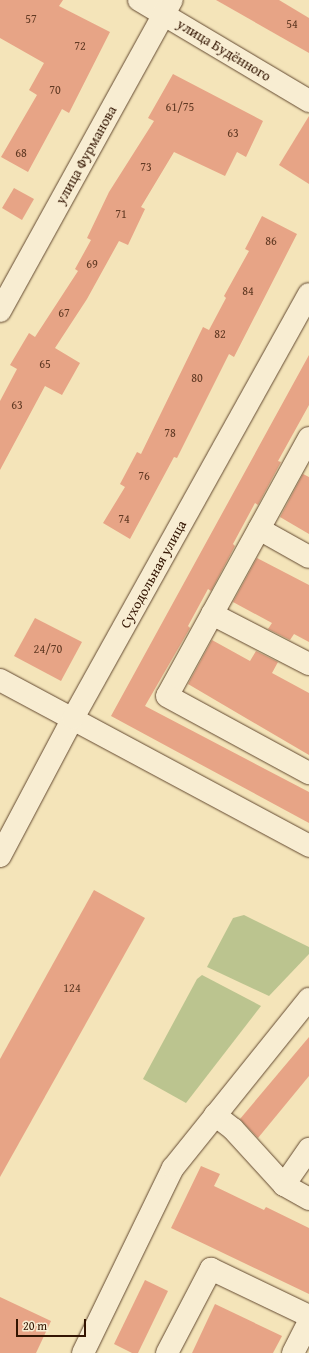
<!DOCTYPE html>
<html>
<head>
<meta charset="utf-8">
<style>
	body { margin:0 }
	#map { position:relative; width:309px; height:1353px; overflow:hidden; background:#f4e4b9; font-family:"Gentium Book Plus",serif }
	div>[style] { position:absolute }
	[style*='--x'] { left:calc(var(--x)*1px); top:calc(var(--y)*1px); width:calc(var(--w)*1px); rotate:calc(var(--a)*1deg) }
	.green>* { inset:0; background:#bbc48f }
	.building>* { inset:0; background:#e7a486 }
	.roads { filter:drop-shadow(0 0 1px #634930) drop-shadow(0 0 1px #634930) }
	.minor>* { height:22px; margin:-11px; padding:0 11px; transform-origin:11px; border-radius:11px; background:#f8edd2 }
	span { translate:-50% -50%; white-space:nowrap; text-align:center; line-height:1.15; -webkit-text-stroke:4px #f8edd2; paint-order:stroke }
	.number-label { font-size:12px; color:#603923 }
	.number-label span { -webkit-text-stroke-width:0 }
	.street-label { font-size:14px; color:#331502 }
	.scale { position:absolute; left:16px; top:1319px; width:70px; height:18px; box-sizing:border-box; border:2px solid #331502; border-top:0; padding-left:5px; font-size:12px; line-height:14px; white-space:nowrap; color:#331502; -webkit-text-stroke:3px #f8edd2; paint-order:stroke }
</style>
</head>
<body>
<div id="map">
	<div class="green">
		<div style="clip-path:polygon(244px 915px,309px 947px,309px 954px,269px 996px,207px 967px,233px 918px)"></div>
		<div style="clip-path:polygon(202px 975px,261px 1006px,186px 1103px,143px 1079px,197px 979px)"></div>
	</div>
	<div class="building">
		<div style="clip-path:polygon(0 0,63px 0,59px 6px,110px 32px,69px 113px,62px 109px,28px 172px,1px 157px,37px 95px,29px 90px,44px 63px,0 38px)"></div>
		<div style="clip-path:polygon(216px 0,279px 0,309px 18px,309px 53px)"></div>
		<div style="clip-path:polygon(173px 74px,263px 121px,246px 157px,237px 152px,225px 176px,174px 152px,141px 207px,145px 209px,128px 245px,119px 241px,87px 299px,55px 348px,80px 363px,62px 395px,45px 386px,0 470px,0 401px,17px 369px,10px 365px,29px 333px,35px 337px,78px 271px,75px 269px,91px 240px,87px 238px,109px 192px,154px 121px,148px 118px)"></div>
		<div style="clip-path:polygon(309px 116px,309px 184px,279px 165px)"></div>
		<div style="clip-path:polygon(14px 188px,34px 199px,22px 220px,2px 208px)"></div>
		<div style="clip-path:polygon(262px 216px,297px 234px,234px 357px,229px 354px,177px 458px,174px 457px,130px 539px,103px 523px,125px 487px,120px 484px,137px 452px,141px 454px,203px 327px,209px 330px,226px 298px,224px 296px,249px 251px,245px 249px)"></div>
		<div style="clip-path:polygon(309px 355px,309px 405px,278px 461px,281px 462px,258px 505px,255px 503px,233px 544px,235px 546px,211px 591px,208px 589px,188px 626px,190px 628px,145px 706px,309px 792px,309px 823px,111px 716px)"></div>
		<div style="clip-path:polygon(303px 474px,309px 477px,309px 534px,280px 517px)"></div>
		<div style="clip-path:polygon(257px 558px,309px 585px,309px 642px,294px 634px,290px 640px,268px 629px,272px 623px,233px 602px)"></div>
		<div style="clip-path:polygon(35px 618px,82px 642px,61px 681px,14px 656px)"></div>
		<div style="clip-path:polygon(212px 640px,250px 661px,256px 651px,278px 662px,272px 673px,309px 693px,309px 755px,188px 684px)"></div>
		<div style="clip-path:polygon(94px 890px,145px 918px,0 1177px,0 1059px)"></div>
		<div style="clip-path:polygon(309px 1037px,309px 1076px,258px 1138px,240px 1119px)"></div>
		<div style="clip-path:polygon(201px 1166px,220px 1174px,214px 1186px,264px 1210px,266px 1207px,309px 1228px,309px 1294px,171px 1228px)"></div>
		<div style="clip-path:polygon(145px 1280px,168px 1291px,138px 1353px,132px 1353px,114px 1344px)"></div>
		<div style="clip-path:polygon(0 1297px,51px 1321px,36px 1353px,0 1353px)"></div>
		<div style="clip-path:polygon(215px 1304px,282px 1336px,273px 1353px,192px 1353px)"></div>
	</div>
	<div class="roads">
		<div class="minor">
			<div style="--x:139;--y:0;--w:198;--a:30.7"></div>
			<div style="--x:0;--y:311;--w:355;--a:-61.1"></div>
			<div style="--x:309;--y:438;--w:294;--a:118.8"></div>
			<div style="--x:167;--y:696;--w:162;--a:28.5"></div>
			<div style="--x:259;--y:529;--w:57;--a:29.2"></div>
			<div style="--x:212;--y:614;--w:109;--a:27.3"></div>
			<div style="--x:0;--y:680;--w:351;--a:28.2"></div>
			<div style="--x:0;--y:856;--w:156;--a:-62.1"></div>
			<div style="--x:73;--y:718;--w:485;--a:-60.9"></div>
			<div style="--x:215;--y:1115;--w:23;--a:38"></div>
			<div style="--x:233;--y:1129;--w:76;--a:47.7"></div>
			<div style="--x:284;--y:1185;--w:29;--a:29"></div>
			<div style="--x:284;--y:1185;--w:44;--a:-55.2"></div>
			<div style="--x:83;--y:1353;--w:206;--a:-64.1"></div>
			<div style="--x:173;--y:1168;--w:217;--a:-51.2"></div>
			<div style="--x:167;--y:1353;--w:95;--a:-62.4"></div>
			<div style="--x:211;--y:1269;--w:109;--a:25.6"></div>
			<div style="--x:293;--y:1353;--w:36;--a:-63"></div>
		</div>
	</div>
	<div class="number-label">
		<span style="left:31px;top:19px">57</span>
		<span style="left:292px;top:24px">54</span>
		<span style="left:80px;top:46px">72</span>
		<span style="left:55px;top:90px">70</span>
		<span style="left:180px;top:107px">61/75</span>
		<span style="left:233px;top:133px">63</span>
		<span style="left:21px;top:153px">68</span>
		<span style="left:146px;top:167px">73</span>
		<span style="left:121px;top:214px">71</span>
		<span style="left:271px;top:241px">86</span>
		<span style="left:92px;top:264px">69</span>
		<span style="left:248px;top:291px">84</span>
		<span style="left:64px;top:313px">67</span>
		<span style="left:220px;top:334px">82</span>
		<span style="left:45px;top:364px">65</span>
		<span style="left:197px;top:378px">80</span>
		<span style="left:17px;top:405px">63</span>
		<span style="left:170px;top:433px">78</span>
		<span style="left:144px;top:476px">76</span>
		<span style="left:124px;top:519px">74</span>
		<span style="left:48px;top:649px">24/70</span>
		<span style="left:72px;top:988px">124</span>
	</div>
	<div class="street-label">
		<span style="left:224px;top:50px;rotate:31deg">улица Будённого</span>
		<span style="left:86px;top:155px;rotate:-61deg">улица Фурманова</span>
		<span style="left:153px;top:574px;rotate:-61deg">Суходольная улица</span>
	</div>
	<div class="scale">20 m</div>
</div>
</body>
</html>
